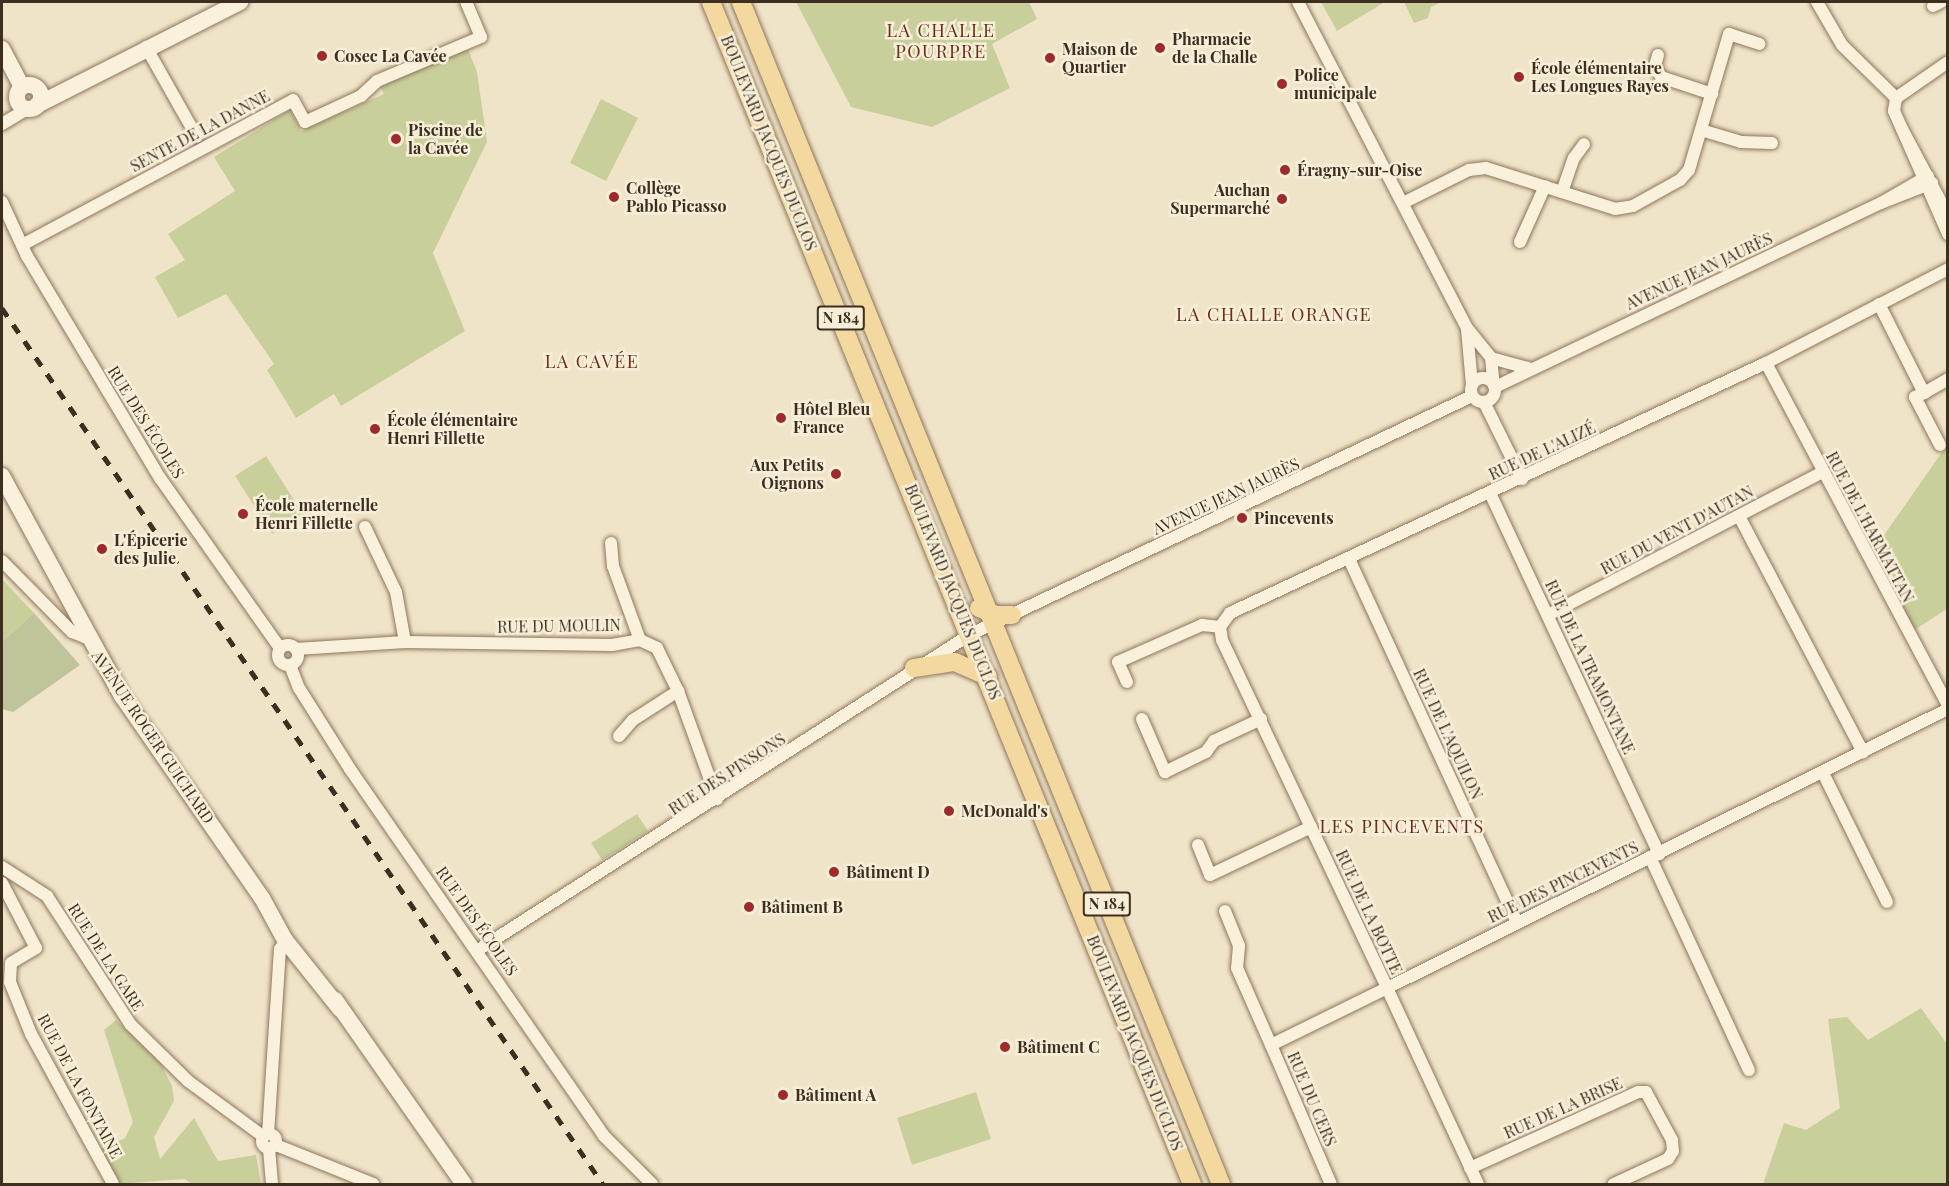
<!DOCTYPE html>
<html>
<head>
<meta charset="utf-8">
<style>
	body { margin:0 }
	#map { position:relative; width:1949px; height:1186px; overflow:hidden; background:#f0e4c8; font-family:"Playfair Display",serif }
	div>[style] { position:absolute }
	[style*='--x'] { left:calc(var(--x)*1px); top:calc(var(--y)*1px); width:calc(var(--w)*1px); rotate:calc(var(--a)*1deg) }
	.green>* { inset:0; background:#c9cf9b }
	.cemetery>* { inset:0; background:#bfc49a }
	.roads { filter:drop-shadow(0 0 2px #8d765c) drop-shadow(0 0 2px #8d765c) }
	.street>* { height:12px; margin:-6px; padding:0 6px; transform-origin:6px; border-radius:6px; background:#faf1dc }
	.street>.ring { margin:-6px; padding:0; box-sizing:content-box; background:none; border:12px solid #faf1dc; border-radius:50% }
	.secondary>* { height:16px; margin:-8px; padding:0 8px; transform-origin:8px; border-radius:8px; background:#faf1dc }
	.secondary>.ring { margin:-8px; padding:0; box-sizing:content-box; background:none; border:16px solid #faf1dc; border-radius:50% }
	.primary>* { height:18px; margin:-9px; padding:0 9px; transform-origin:9px; border-radius:9px; background:#f3d9a0 }
	.rail>* { height:4.5px; margin-top:-2.25px; transform-origin:0; background:repeating-linear-gradient(90deg,#3d2e20 0 10px,transparent 0 20px) }
	.dots>* { width:16px; height:16px; translate:-50% -50%; box-sizing:border-box; border:3px solid #f7eed8; border-radius:50% }
	span { translate:-50% -50%; white-space:nowrap; text-align:center; line-height:1.15; -webkit-text-stroke:5px #f7eed8; paint-order:stroke }
	.shield-label span { padding:2px 4px; background:#f7eed8; border:2px solid; border-radius:4px; -webkit-text-stroke-width:0 }
	.shield-label { font-size:15px; color:#3d2e20; font-weight:700 }
	.poi-label { font-size:16px; color:#3d2e20; font-weight:700 }
	.left { translate:0 -50%; text-align:left }
	.right { translate:-100% -50%; text-align:right }
	.street-label { font-size:16px; color:#3d2e20 }
	.neighbourhood-label { font-size:18px; color:#6b2e1e; letter-spacing:1.5px }
	.frame { position:absolute; inset:0; border:3px solid #3d2e20; pointer-events:none }
</style>
</head>
<body>
<div id="map">
	<div class="green">
		<div style="clip-path:polygon(796px 2px,1029px 2px,1037px 19px,992px 44px,1010px 88px,932px 127px,851px 107px)"></div>
		<div style="clip-path:polygon(1321px 2px,1385px 2px,1337px 31px)"></div>
		<div style="clip-path:polygon(1404px 2px,1441px 2px,1431px 7px,1428px 18px,1414px 23px)"></div>
		<div style="clip-path:polygon(468px 49px,477px 72px,487px 142px,433px 253px,465px 331px,341px 406px,334px 394px,296px 418px,267px 370px,274px 364px,226px 294px,178px 318px,155px 277px,185px 260px,168px 234px,235px 191px,214px 157px,290px 110px,301px 131px,384px 94px,380px 85px)"></div>
		<div style="clip-path:polygon(601px 99px,638px 118px,606px 181px,570px 163px)"></div>
		<div style="clip-path:polygon(1947px 445px,1947px 609px,1914px 630px,1875px 548px)"></div>
		<div style="clip-path:polygon(266px 456px,303px 514px,272px 534px,235px 476px)"></div>
		<div style="clip-path:polygon(2px 579px,34px 613px,2px 642px)"></div>
		<div style="clip-path:polygon(637px 814px,648px 831px,602px 860px,591px 843px)"></div>
		<div style="clip-path:polygon(1921px 1008px,1947px 1044px,1947px 1184px,1763px 1184px,1784px 1123px,1806px 1130px,1840px 1108px,1828px 1019px,1847px 1017px,1868px 1040px)"></div>
		<div style="clip-path:polygon(116px 1020px,160px 1062px,172px 1086px,174px 1101px,154px 1137px,160px 1159px,194px 1118px,218px 1161px,256px 1155px,261px 1184px,191px 1184px,185px 1179px,117px 1184px,101px 1149px,125px 1138px,133px 1122px,104px 1030px)"></div>
		<div style="clip-path:polygon(976px 1092px,991px 1139px,912px 1165px,897px 1118px)"></div>
	</div>
	<div class="cemetery">
		<div style="clip-path:polygon(34px 613px,80px 665px,13px 712px,2px 709px,2px 642px)"></div>
	</div>
	<div class="roads">
		<div class="street">
			<div style="--x:1298;--y:2;--w:367;--a:62.6"></div>
			<div style="--x:1467;--y:328;--w:38;--a:51"></div>
			<div style="--x:1491;--y:358;--w:27;--a:84"></div>
			<div style="--x:1817;--y:2;--w:50;--a:59.8"></div>
			<div style="--x:1842;--y:45;--w:76;--a:44.5"></div>
			<div style="--x:1933;--y:6;--w:9;--a:-27"></div>
			<div style="--x:146;--y:47;--w:103;--a:60.5"></div>
			<div style="--x:1658;--y:55;--w:11;--a:105"></div>
			<div style="--x:1655;--y:66;--w:13;--a:61"></div>
			<div style="--x:1661;--y:77;--w:54;--a:18.4"></div>
			<div style="--x:2;--y:124;--w:29;--a:-31"></div>
			<div style="--x:1902;--y:129;--w:20;--a:-114"></div>
			<div style="--x:1894;--y:111;--w:13;--a:-81"></div>
			<div style="--x:1896;--y:98;--w:63;--a:-34.7"></div>
			<div style="--x:1701;--y:130;--w:42;--a:16.7"></div>
			<div style="--x:1741;--y:142;--w:31;--a:2"></div>
			<div style="--x:1928;--y:176;--w:54;--a:150.1"></div>
			<div style="--x:1881;--y:203;--w:55;--a:-21.4"></div>
			<div style="--x:1562;--y:192;--w:36;--a:-71"></div>
			<div style="--x:1574;--y:158;--w:17;--a:-54"></div>
			<div style="--x:2;--y:202;--w:60;--a:65.2"></div>
			<div style="--x:27;--y:256;--w:259;--a:59.1"></div>
			<div style="--x:160;--y:478;--w:208;--a:54.8"></div>
			<div style="--x:1403;--y:203;--w:74;--a:-26.6"></div>
			<div style="--x:1469;--y:170;--w:17;--a:-7"></div>
			<div style="--x:1486;--y:168;--w:135;--a:17.6"></div>
			<div style="--x:1615;--y:209;--w:18;--a:-9"></div>
			<div style="--x:1633;--y:206;--w:54;--a:-29"></div>
			<div style="--x:1680;--y:180;--w:13;--a:-48"></div>
			<div style="--x:1689;--y:170;--w:142;--a:-73.6"></div>
			<div style="--x:1729;--y:34;--w:32;--a:18"></div>
			<div style="--x:1948;--y:215;--w:98;--a:-118.1"></div>
			<div style="--x:1902;--y:129;--w:115;--a:66.3"></div>
			<div style="--x:1520;--y:242;--w:61;--a:-65.9"></div>
			<div style="--x:22;--y:245;--w:307;--a:-28.1"></div>
			<div style="--x:293;--y:100;--w:25;--a:61"></div>
			<div style="--x:305;--y:122;--w:62;--a:-24.9"></div>
			<div style="--x:361;--y:96;--w:22;--a:-43"></div>
			<div style="--x:377;--y:81;--w:113;--a:-22.9"></div>
			<div style="--x:481;--y:37;--w:38;--a:-113"></div>
			<div style="--x:1879;--y:304;--w:100;--a:63.2"></div>
			<div style="--x:1924;--y:393;--w:10;--a:156"></div>
			<div style="--x:1915;--y:397;--w:54;--a:62.5"></div>
			<div style="--x:1467;--y:329;--w:56;--a:84.9"></div>
			<div style="--x:1491;--y:358;--w:41;--a:15.4"></div>
			<div style="--x:1766;--y:363;--w:387;--a:62"></div>
			<div class="ring" style="left:1471px;top:378px;width:12px;height:12px"></div>
			<div style="--x:1495;--y:387;--w:428;--a:-25.5"></div>
			<div style="--x:1924;--y:393;--w:28;--a:-30"></div>
			<div style="--x:1484;--y:402;--w:86;--a:63.7"></div>
			<div style="--x:1490;--y:493;--w:399;--a:64.9"></div>
			<div style="--x:1739;--y:516;--w:267;--a:62.3"></div>
			<div style="--x:365;--y:527;--w:72;--a:64.5"></div>
			<div style="--x:396;--y:592;--w:51;--a:79.8"></div>
			<div style="--x:611;--y:543;--w:23;--a:85"></div>
			<div style="--x:613;--y:566;--w:79;--a:70"></div>
			<div style="--x:1349;--y:559;--w:401;--a:65.2"></div>
			<div style="--x:2;--y:561;--w:100;--a:45.4"></div>
			<div style="--x:72;--y:632;--w:18;--a:22"></div>
			<div style="--x:1548;--y:615;--w:308;--a:-27.5"></div>
			<div style="--x:1220;--y:627;--w:17;--a:-54"></div>
			<div style="--x:1230;--y:613;--w:591;--a:-25.01"></div>
			<div style="--x:1766;--y:363;--w:205;--a:-27.3"></div>
			<div style="--x:1220;--y:627;--w:13;--a:81"></div>
			<div style="--x:1222;--y:640;--w:385;--a:64.6"></div>
			<div style="--x:1387;--y:988;--w:129;--a:153.8"></div>
			<div style="--x:1271;--y:1045;--w:151;--a:66.7"></div>
			<div class="ring" style="left:278px;top:645px;width:8px;height:8px"></div>
			<div style="--x:296;--y:649;--w:109;--a:-3.7"></div>
			<div style="--x:405;--y:642;--w:207;--a:0.8"></div>
			<div style="--x:612;--y:645;--w:28;--a:-10"></div>
			<div style="--x:640;--y:640;--w:19;--a:25"></div>
			<div style="--x:657;--y:648;--w:48;--a:64"></div>
			<div style="--x:678;--y:691;--w:115;--a:70.1"></div>
			<div style="--x:290;--y:665;--w:25;--a:69"></div>
			<div style="--x:299;--y:688;--w:96;--a:57.8"></div>
			<div style="--x:350;--y:769;--w:446;--a:55.3"></div>
			<div style="--x:604;--y:1136;--w:68;--a:45"></div>
			<div style="--x:1127;--y:682;--w:22;--a:-114"></div>
			<div style="--x:1118;--y:662;--w:92;--a:-23.8"></div>
			<div style="--x:1202;--y:625;--w:18;--a:6"></div>
			<div style="--x:1142;--y:719;--w:58;--a:66.5"></div>
			<div style="--x:1165;--y:772;--w:46;--a:-26"></div>
			<div style="--x:1206;--y:752;--w:14;--a:-54"></div>
			<div style="--x:1214;--y:741;--w:52;--a:-25.1"></div>
			<div style="--x:619;--y:736;--w:21;--a:-49"></div>
			<div style="--x:633;--y:720;--w:54;--a:-32.8"></div>
			<div style="--x:1823;--y:773;--w:144;--a:63.6"></div>
			<div style="--x:1198;--y:845;--w:32;--a:68"></div>
			<div style="--x:1210;--y:875;--w:112;--a:-25.4"></div>
			<div style="--x:1650;--y:857;--w:235;--a:65.1"></div>
			<div style="--x:2;--y:867;--w:54;--a:32.8"></div>
			<div style="--x:47;--y:896;--w:153;--a:57"></div>
			<div style="--x:130;--y:1024;--w:81;--a:44.5"></div>
			<div style="--x:188;--y:1081;--w:94;--a:36.4"></div>
			<div style="--x:2;--y:883;--w:73;--a:62.4"></div>
			<div style="--x:36;--y:948;--w:29;--a:149"></div>
			<div style="--x:11;--y:963;--w:19;--a:93"></div>
			<div style="--x:10;--y:982;--w:56;--a:68"></div>
			<div style="--x:31;--y:1034;--w:171;--a:61.3"></div>
			<div style="--x:1225;--y:911;--w:38;--a:68"></div>
			<div style="--x:1239;--y:946;--w:22;--a:95"></div>
			<div style="--x:1237;--y:968;--w:84;--a:66.2"></div>
			<div style="--x:478;--y:950;--w:586;--a:-32.66"></div>
			<div style="--x:971;--y:634;--w:555;--a:-25.41"></div>
			<div class="ring" style="left:262px;top:1134px;width:2px;height:2px"></div>
			<div style="--x:268;--y:1134;--w:185;--a:-86.3"></div>
			<div style="--x:280;--y:949;--w:10;--a:-53"></div>
			<div style="--x:276;--y:1145;--w:105;--a:21.9"></div>
			<div style="--x:269;--y:1149;--w:35;--a:85"></div>
			<div style="--x:1470;--y:1168;--w:184;--a:-24.3"></div>
			<div style="--x:1638;--y:1092;--w:8;--a:0"></div>
			<div style="--x:1646;--y:1092;--w:55;--a:61.6"></div>
			<div style="--x:1672;--y:1140;--w:11;--a:85"></div>
			<div style="--x:1673;--y:1151;--w:9;--a:122"></div>
			<div style="--x:1668;--y:1159;--w:60;--a:155.2"></div>
			<div style="--x:1478;--y:1184;--w:216;--a:-114.9"></div>
			<div style="--x:1387;--y:988;--w:627;--a:-26.44"></div>
		</div>
		<div class="secondary">
			<div style="--x:2;--y:49;--w:43;--a:62.2"></div>
			<div class="ring" style="left:17px;top:85px;width:8px;height:8px"></div>
			<div style="--x:37;--y:105;--w:228;--a:-26.9"></div>
			<div style="--x:2;--y:476;--w:251;--a:61.4"></div>
			<div style="--x:122;--y:696;--w:246;--a:55.3"></div>
			<div style="--x:262;--y:898;--w:48;--a:61.3"></div>
			<div style="--x:285;--y:940;--w:88;--a:51.4"></div>
			<div style="--x:335;--y:1000;--w:225;--a:55"></div>
		</div>
		<div class="primary">
			<div style="--x:711;--y:2;--w:1276;--a:67.86"></div>
			<div style="--x:741;--y:2;--w:1276;--a:67.9"></div>
			<div style="--x:979;--y:608;--w:18;--a:22"></div>
			<div style="--x:996;--y:615;--w:16;--a:0"></div>
			<div style="--x:914;--y:668;--w:41;--a:-8.3"></div>
			<div style="--x:955;--y:662;--w:36;--a:24"></div>
		</div>
	</div>
	<div class="rail">
		<div style="--x:2;--y:308;--w:1062;--a:55.55"></div>
	</div>
	<div class="dots">
		<div style="left:1160px;top:48px;background:#9e2a2b"></div>
		<div style="left:322px;top:56px;background:#9e2a2b"></div>
		<div style="left:1050px;top:58px;background:#9e2a2b"></div>
		<div style="left:1519px;top:77px;background:#9e2a2b"></div>
		<div style="left:1282px;top:84px;background:#9e2a2b"></div>
		<div style="left:396px;top:139px;background:#9e2a2b"></div>
		<div style="left:1285px;top:170px;background:#9e2a2b"></div>
		<div style="left:614px;top:197px;background:#9e2a2b"></div>
		<div style="left:1282px;top:199px;background:#9e2a2b"></div>
		<div style="left:781px;top:418px;background:#9e2a2b"></div>
		<div style="left:375px;top:429px;background:#9e2a2b"></div>
		<div style="left:836px;top:474px;background:#9e2a2b"></div>
		<div style="left:243px;top:514px;background:#9e2a2b"></div>
		<div style="left:1242px;top:518px;background:#9e2a2b"></div>
		<div style="left:102px;top:549px;background:#9e2a2b"></div>
		<div style="left:949px;top:811px;background:#9e2a2b"></div>
		<div style="left:834px;top:872px;background:#9e2a2b"></div>
		<div style="left:749px;top:907px;background:#9e2a2b"></div>
		<div style="left:1005px;top:1047px;background:#9e2a2b"></div>
		<div style="left:783px;top:1095px;background:#9e2a2b"></div>
	</div>
	<div class="shield-label">
		<span style="left:841px;top:318px">N 184</span>
		<span style="left:1107px;top:904px">N 184</span>
	</div>
	<div class="poi-label">
		<span class="left" style="left:1172px;top:48px">Pharmacie<br>de la Challe</span>
		<span class="left" style="left:1062px;top:58px">Maison de<br>Quartier</span>
		<span class="left" style="left:334px;top:56px">Cosec La Cavée</span>
		<span class="left" style="left:1531px;top:77px">École élémentaire<br>Les Longues Rayes</span>
		<span class="left" style="left:1294px;top:84px">Police<br>municipale</span>
		<span class="left" style="left:408px;top:139px">Piscine de<br>la Cavée</span>
		<span class="left" style="left:1297px;top:170px">Éragny-sur-Oise</span>
		<span class="left" style="left:626px;top:197px">Collège<br>Pablo Picasso</span>
		<span class="right" style="left:1270px;top:199px">Auchan<br>Supermarché</span>
		<span class="left" style="left:793px;top:418px">Hôtel Bleu<br>France</span>
		<span class="left" style="left:387px;top:429px">École élémentaire<br>Henri Fillette</span>
		<span class="right" style="left:824px;top:474px">Aux Petits<br>Oignons</span>
		<span class="left" style="left:255px;top:514px">École maternelle<br>Henri Fillette</span>
		<span class="left" style="left:1254px;top:518px">Pincevents</span>
		<span class="left" style="left:114px;top:549px">L'Épicerie<br>des Julie</span>
		<span class="left" style="left:961px;top:811px">McDonald's</span>
		<span class="left" style="left:846px;top:872px">Bâtiment D</span>
		<span class="left" style="left:761px;top:907px">Bâtiment B</span>
		<span class="left" style="left:1017px;top:1047px">Bâtiment C</span>
		<span class="left" style="left:795px;top:1095px">Bâtiment A</span>
	</div>
	<div class="street-label">
		<span style="left:200px;top:131px;rotate:-28deg">SENTE DE LA DANNE</span>
		<span style="left:769px;top:143px;rotate:68deg">BOULEVARD JACQUES DUCLOS</span>
		<span style="left:1699px;top:271px;rotate:-25deg">AVENUE JEAN JAURÈS</span>
		<span style="left:146px;top:422px;rotate:58deg">RUE DES ÉCOLES</span>
		<span style="left:1542px;top:451px;rotate:-25deg">RUE DE L'ALIZÉ</span>
		<span style="left:1226px;top:496px;rotate:-25deg">AVENUE JEAN JAURÈS</span>
		<span style="left:1870px;top:527px;rotate:62deg">RUE DE L'HARMATTAN</span>
		<span style="left:1677px;top:530px;rotate:-28deg">RUE DU VENT D'AUTAN</span>
		<span style="left:953px;top:592px;rotate:68deg">BOULEVARD JACQUES DUCLOS</span>
		<span style="left:559px;top:626px;rotate:-1deg">RUE DU MOULIN</span>
		<span style="left:1590px;top:667px;rotate:65deg">RUE DE LA TRAMONTANE</span>
		<span style="left:1448px;top:734px;rotate:65deg">RUE DE L'AQUILON</span>
		<span style="left:153px;top:737px;rotate:56deg">AVENUE ROGER GUICHARD</span>
		<span style="left:727px;top:774px;rotate:-33deg">RUE DES PINSONS</span>
		<span style="left:1563px;top:882px;rotate:-26deg">RUE DES PINCEVENTS</span>
		<span style="left:1369px;top:912px;rotate:65deg">RUE DE LA BOTTE</span>
		<span style="left:477px;top:921px;rotate:55deg">RUE DES ÉCOLES</span>
		<span style="left:106px;top:957px;rotate:57deg">RUE DE LA GARE</span>
		<span style="left:1135px;top:1043px;rotate:68deg">BOULEVARD JACQUES DUCLOS</span>
		<span style="left:80px;top:1086px;rotate:62deg">RUE DE LA FONTAINE</span>
		<span style="left:1312px;top:1099px;rotate:67deg">RUE DU CERS</span>
		<span style="left:1563px;top:1108px;rotate:-24deg">RUE DE LA BRISE</span>
	</div>
	<div class="neighbourhood-label">
		<span style="left:941px;top:41px">LA CHALLE<br>POURPRE</span>
		<span style="left:1274px;top:314px">LA CHALLE ORANGE</span>
		<span style="left:592px;top:361px">LA CAVÉE</span>
		<span style="left:1402px;top:826px">LES PINCEVENTS</span>
	</div>
	<div class="frame"></div>
</div>
</body>
</html>
